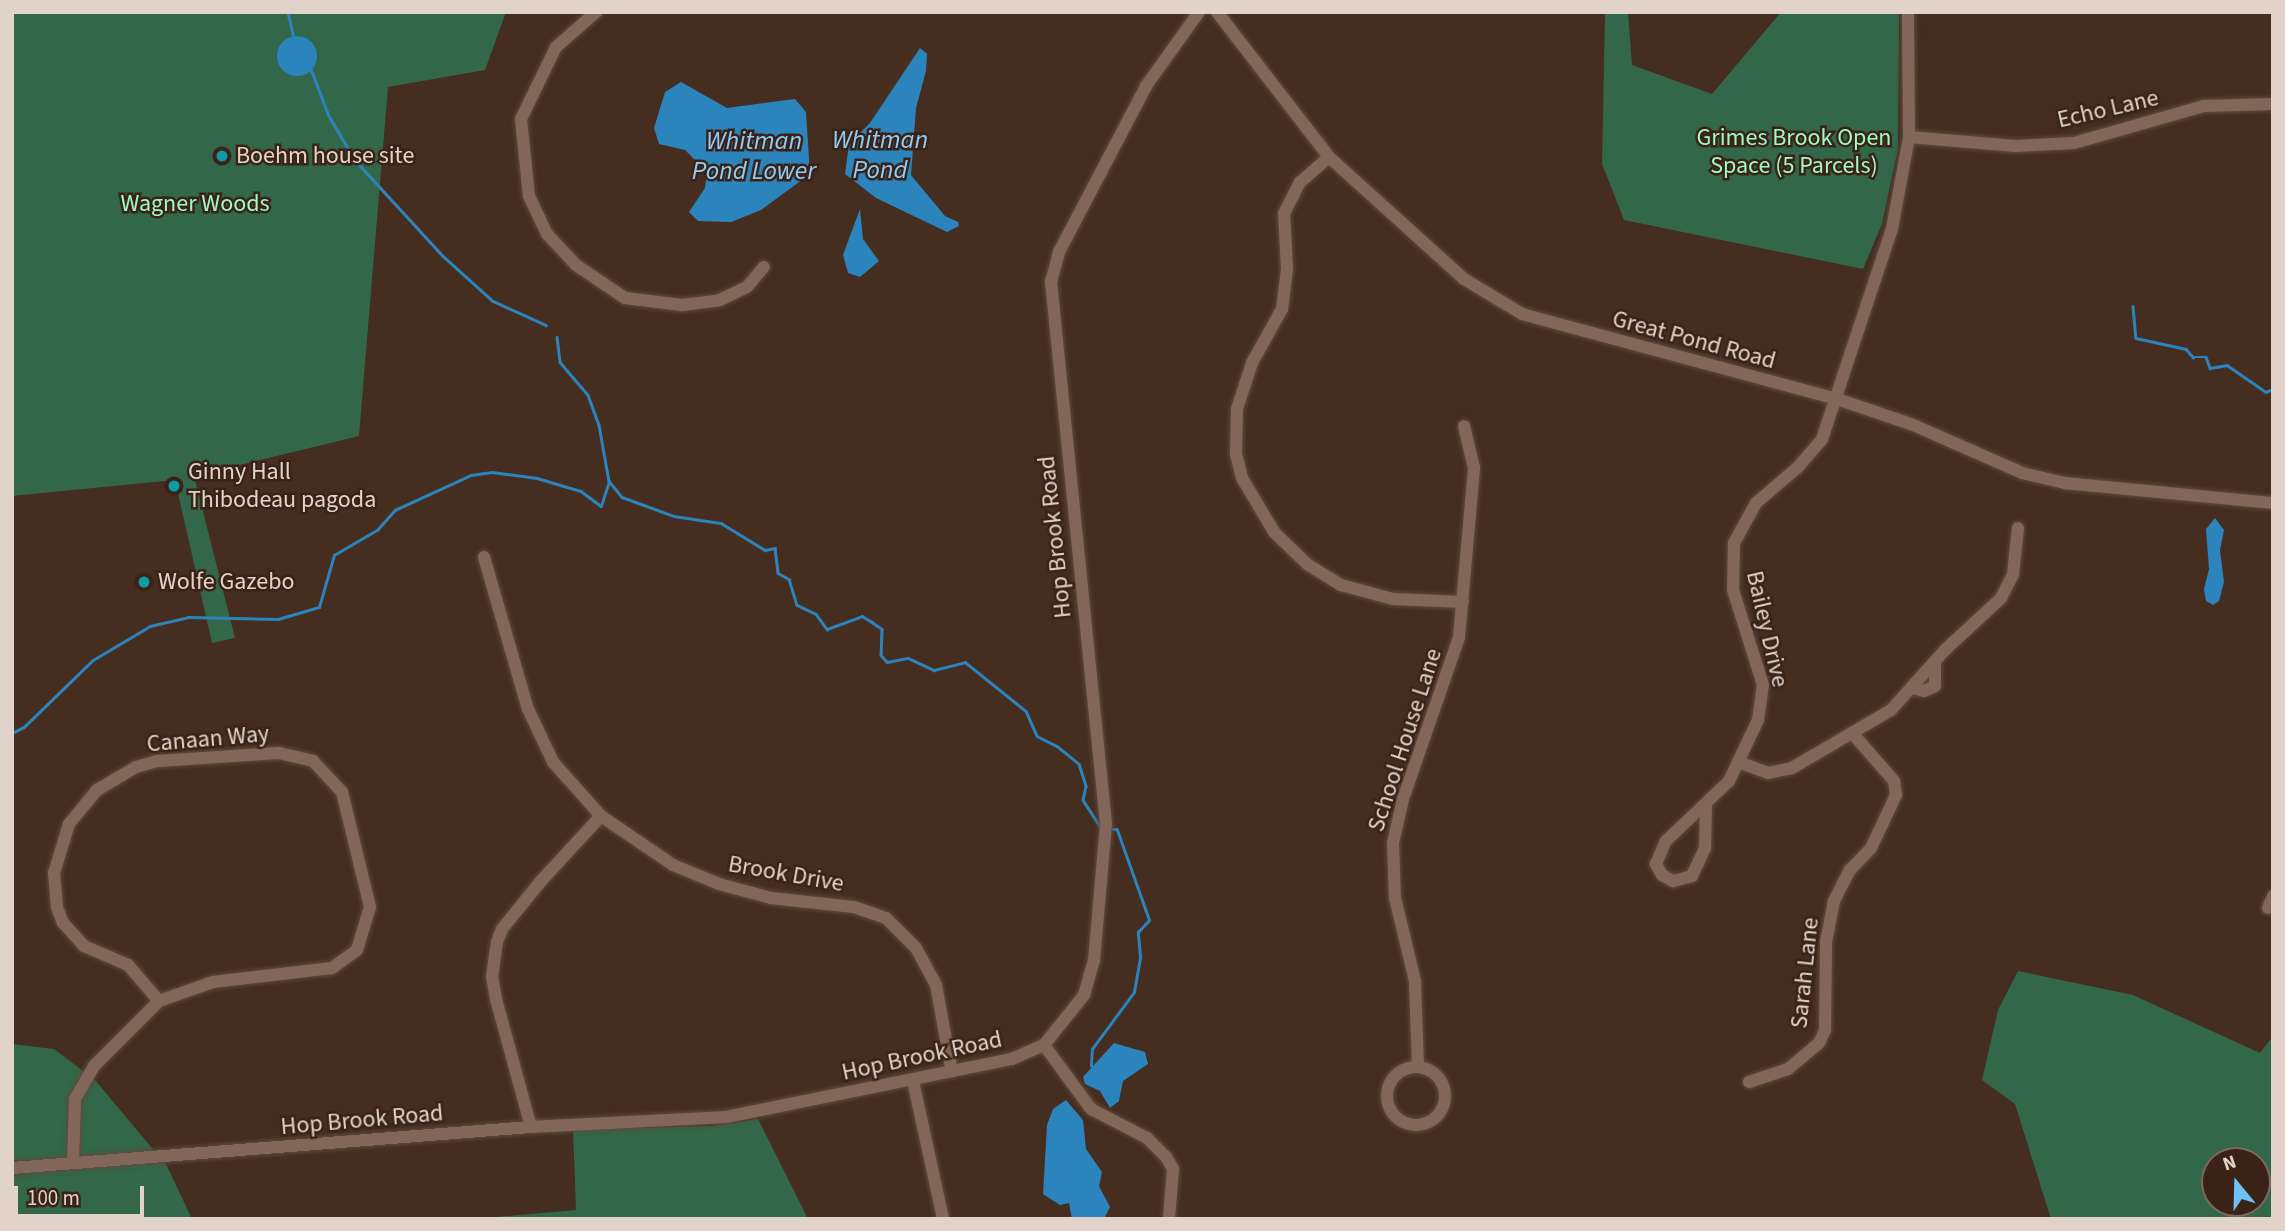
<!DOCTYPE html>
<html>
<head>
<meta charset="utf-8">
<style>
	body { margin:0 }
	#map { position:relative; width:2285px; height:1231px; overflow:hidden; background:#452d20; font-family:"Source Sans 3",sans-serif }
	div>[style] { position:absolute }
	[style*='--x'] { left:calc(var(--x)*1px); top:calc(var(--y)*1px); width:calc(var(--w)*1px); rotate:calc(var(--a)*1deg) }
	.green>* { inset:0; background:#326749 }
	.water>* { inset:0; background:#2c84bc }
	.round { border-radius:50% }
	.stream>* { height:2.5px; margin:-1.25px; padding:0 1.25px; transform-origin:1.25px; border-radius:1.25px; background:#2c84bc }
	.roads { filter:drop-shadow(0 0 2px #5e4a3e) drop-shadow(0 0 2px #5e4a3e) }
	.minor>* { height:12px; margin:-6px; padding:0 6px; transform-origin:6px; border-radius:6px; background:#826758 }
	.minor>.ring { margin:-6px; padding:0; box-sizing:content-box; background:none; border:12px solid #826758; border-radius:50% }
	.dots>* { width:19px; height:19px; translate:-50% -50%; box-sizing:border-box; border:4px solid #3a2316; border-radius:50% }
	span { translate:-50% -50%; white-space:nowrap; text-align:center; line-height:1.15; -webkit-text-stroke:5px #3a2316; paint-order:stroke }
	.street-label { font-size:24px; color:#e2d3ca }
	.park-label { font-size:24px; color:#9dfac2 }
	.poi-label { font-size:24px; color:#e2d3ca }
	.left { translate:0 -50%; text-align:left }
	.water-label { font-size:26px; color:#8fccf8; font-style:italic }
	.frame { position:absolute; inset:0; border:14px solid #e2d3ca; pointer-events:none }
	.north { position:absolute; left:2201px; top:1147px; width:70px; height:70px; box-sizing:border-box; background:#3a2316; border:2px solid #7d695e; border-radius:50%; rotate:341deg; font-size:19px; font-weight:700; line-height:28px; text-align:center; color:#e2d3ca }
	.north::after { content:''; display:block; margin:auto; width:24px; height:32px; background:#6dc2f3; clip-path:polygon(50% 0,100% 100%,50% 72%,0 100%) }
	.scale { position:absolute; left:14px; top:1186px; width:130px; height:32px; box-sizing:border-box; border:4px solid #e2d3ca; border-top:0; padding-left:9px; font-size:21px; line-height:24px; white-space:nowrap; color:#e2d3ca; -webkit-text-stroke:5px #3a2316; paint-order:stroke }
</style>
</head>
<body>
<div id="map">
	<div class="green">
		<div style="clip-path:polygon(12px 12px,506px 12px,485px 70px,388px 87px,359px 436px,194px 476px,235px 638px,212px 643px,175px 480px,12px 496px)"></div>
		<div style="clip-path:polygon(1605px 12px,1628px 12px,1632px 65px,1712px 94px,1781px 12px,1899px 12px,1898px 148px,1882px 224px,1863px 269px,1624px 220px,1602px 164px)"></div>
		<div style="clip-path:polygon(evenodd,2018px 971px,2133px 995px,2260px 1053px,2273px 1036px,2273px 1219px,2051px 1219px,2015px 1104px,1982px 1080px,1998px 1010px,2018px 971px,2257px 1161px,2257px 1203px,2215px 1203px,2215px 1161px,2257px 1161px)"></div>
		<div style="clip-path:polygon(12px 1044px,54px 1049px,95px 1080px,167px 1166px,192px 1219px,12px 1219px)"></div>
		<div style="clip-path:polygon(758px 1119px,808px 1219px,473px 1219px,576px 1210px,573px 1130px,713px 1126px)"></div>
	</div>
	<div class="water">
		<div class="round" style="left:277px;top:36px;width:40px;height:40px"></div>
		<div style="clip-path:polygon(920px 48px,927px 54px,926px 71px,916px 108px,911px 175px,945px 216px,958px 222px,959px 226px,947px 232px,876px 198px,845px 174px,849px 144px,870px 123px)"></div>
		<div style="clip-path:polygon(681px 82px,727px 108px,795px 99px,806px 112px,810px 174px,761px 210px,731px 222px,698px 221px,689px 212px,705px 188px,707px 172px,685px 150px,659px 144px,654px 128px,665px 92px)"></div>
		<div style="clip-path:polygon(860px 209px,863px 239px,879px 261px,860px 277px,848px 273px,843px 255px)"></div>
		<div style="clip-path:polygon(2215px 518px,2224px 530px,2220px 550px,2224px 582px,2219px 601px,2213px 605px,2206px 601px,2204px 589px,2209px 569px,2206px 529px)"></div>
		<div style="clip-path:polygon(1114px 1043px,1145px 1052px,1148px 1064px,1123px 1081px,1119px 1101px,1110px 1108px,1100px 1091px,1085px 1084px,1083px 1077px)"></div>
		<div style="clip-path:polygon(1066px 1100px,1083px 1120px,1086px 1149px,1102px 1172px,1099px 1186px,1110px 1207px,1104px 1219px,1072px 1219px,1069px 1203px,1060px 1205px,1043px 1194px,1047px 1125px,1053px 1109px)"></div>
	</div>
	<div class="stream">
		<div style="--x:288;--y:12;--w:28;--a:77"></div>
		<div style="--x:311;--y:69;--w:50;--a:69"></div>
		<div style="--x:329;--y:116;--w:51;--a:59.4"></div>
		<div style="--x:355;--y:160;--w:130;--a:47.5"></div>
		<div style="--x:443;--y:256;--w:67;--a:42"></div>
		<div style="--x:493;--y:301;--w:58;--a:24.4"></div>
		<div style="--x:2133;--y:306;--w:32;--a:85"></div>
		<div style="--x:2136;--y:338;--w:51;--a:12.4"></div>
		<div style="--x:2186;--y:349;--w:11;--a:49"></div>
		<div style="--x:2193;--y:357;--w:13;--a:0"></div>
		<div style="--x:2206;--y:357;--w:12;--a:70"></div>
		<div style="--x:2210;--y:368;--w:17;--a:-10"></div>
		<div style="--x:2227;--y:365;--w:47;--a:34.7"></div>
		<div style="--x:2266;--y:392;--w:8;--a:-23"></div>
		<div style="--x:557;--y:337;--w:25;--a:83"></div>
		<div style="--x:560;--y:362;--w:43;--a:49.7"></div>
		<div style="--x:588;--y:395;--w:32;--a:70"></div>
		<div style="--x:599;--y:425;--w:57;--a:79.9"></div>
		<div style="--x:12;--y:733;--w:13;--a:-27"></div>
		<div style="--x:24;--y:727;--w:96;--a:-44.2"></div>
		<div style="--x:93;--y:660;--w:66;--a:-30.8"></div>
		<div style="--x:150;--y:626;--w:39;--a:-13"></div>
		<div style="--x:188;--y:617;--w:90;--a:1.3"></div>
		<div style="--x:278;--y:619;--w:43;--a:-16.3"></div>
		<div style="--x:319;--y:607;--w:54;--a:-73.9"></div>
		<div style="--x:334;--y:555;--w:50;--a:-30.2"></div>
		<div style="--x:377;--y:530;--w:27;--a:-48"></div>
		<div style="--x:395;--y:510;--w:84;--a:-24.7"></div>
		<div style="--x:471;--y:475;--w:21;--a:-8"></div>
		<div style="--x:492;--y:472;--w:45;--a:7.6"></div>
		<div style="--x:537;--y:478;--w:46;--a:16.5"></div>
		<div style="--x:581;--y:491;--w:25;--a:37"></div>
		<div style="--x:601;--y:506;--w:26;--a:-72"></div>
		<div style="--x:609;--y:481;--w:21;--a:51"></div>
		<div style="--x:622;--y:497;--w:55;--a:20.1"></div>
		<div style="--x:674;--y:516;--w:48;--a:8.5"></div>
		<div style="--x:721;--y:523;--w:52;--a:31.5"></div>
		<div style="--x:765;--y:550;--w:10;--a:-11"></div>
		<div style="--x:775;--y:548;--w:25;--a:83"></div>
		<div style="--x:778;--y:573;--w:13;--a:29"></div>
		<div style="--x:789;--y:579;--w:27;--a:73"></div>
		<div style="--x:797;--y:605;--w:21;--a:25"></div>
		<div style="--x:816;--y:614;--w:19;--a:54"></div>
		<div style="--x:827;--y:629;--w:37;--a:-20"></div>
		<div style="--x:862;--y:616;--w:12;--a:31"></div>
		<div style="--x:872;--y:622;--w:12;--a:35"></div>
		<div style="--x:882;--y:629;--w:26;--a:92"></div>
		<div style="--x:881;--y:655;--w:9;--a:49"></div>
		<div style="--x:887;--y:662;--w:21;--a:-11"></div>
		<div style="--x:908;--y:658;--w:29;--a:25"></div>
		<div style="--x:934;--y:670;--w:32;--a:-14"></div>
		<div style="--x:965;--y:662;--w:78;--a:38.8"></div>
		<div style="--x:1026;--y:711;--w:27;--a:66"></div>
		<div style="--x:1037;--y:736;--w:22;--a:27"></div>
		<div style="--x:1057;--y:746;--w:28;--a:39"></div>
		<div style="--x:1079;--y:764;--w:23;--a:72"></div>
		<div style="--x:1086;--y:786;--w:14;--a:102"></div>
		<div style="--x:1083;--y:800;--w:33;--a:57"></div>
		<div style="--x:1091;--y:1066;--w:17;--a:-87"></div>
		<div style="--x:1092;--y:1049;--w:71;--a:-53.6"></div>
		<div style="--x:1134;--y:992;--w:36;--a:-80"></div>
		<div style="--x:1140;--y:957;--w:25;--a:-95"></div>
		<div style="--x:1138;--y:932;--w:16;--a:-47"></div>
		<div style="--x:1149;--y:920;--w:96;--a:-109.6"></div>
		<div style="--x:1117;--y:830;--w:6;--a:-171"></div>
	</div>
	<div class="roads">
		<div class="minor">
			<div style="--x:596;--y:12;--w:53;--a:138.8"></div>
			<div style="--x:556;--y:47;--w:80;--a:115.9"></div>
			<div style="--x:521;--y:119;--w:77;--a:84.1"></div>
			<div style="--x:529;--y:196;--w:42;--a:64.7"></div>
			<div style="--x:547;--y:234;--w:42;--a:46.9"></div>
			<div style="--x:576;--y:265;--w:59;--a:34"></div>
			<div style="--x:625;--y:298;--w:57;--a:7"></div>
			<div style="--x:682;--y:305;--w:38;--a:-7"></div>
			<div style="--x:720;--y:300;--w:30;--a:-26"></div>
			<div style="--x:747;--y:287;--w:26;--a:-50"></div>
			<div style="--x:1217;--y:12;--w:183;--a:52.3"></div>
			<div style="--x:1329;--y:157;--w:182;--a:42.1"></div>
			<div style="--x:1464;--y:279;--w:68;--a:31.1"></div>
			<div style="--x:1522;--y:314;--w:323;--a:15.1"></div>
			<div style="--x:1834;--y:398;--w:81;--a:18.7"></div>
			<div style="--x:1911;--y:424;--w:121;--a:23.8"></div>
			<div style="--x:2022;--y:473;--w:44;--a:13.1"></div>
			<div style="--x:2065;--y:483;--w:209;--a:5.5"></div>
			<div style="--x:1909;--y:137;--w:107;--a:4.8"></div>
			<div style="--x:2016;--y:146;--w:58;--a:-3"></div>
			<div style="--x:2074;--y:143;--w:135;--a:-15.9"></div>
			<div style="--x:2204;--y:106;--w:69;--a:-1.7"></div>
			<div style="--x:1329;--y:157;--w:38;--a:139"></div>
			<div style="--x:1300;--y:182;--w:35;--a:117"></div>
			<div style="--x:1284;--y:213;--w:56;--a:86.9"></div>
			<div style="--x:1287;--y:269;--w:40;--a:97.1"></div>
			<div style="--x:1282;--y:309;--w:62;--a:119.1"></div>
			<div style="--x:1252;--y:363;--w:48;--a:108.1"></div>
			<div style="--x:1237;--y:409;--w:45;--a:91.3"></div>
			<div style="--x:1236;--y:454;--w:25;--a:76"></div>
			<div style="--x:1242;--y:478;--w:63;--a:59.3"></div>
			<div style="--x:1274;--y:532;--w:46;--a:44.1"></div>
			<div style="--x:1307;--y:564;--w:40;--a:32"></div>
			<div style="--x:1341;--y:585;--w:54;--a:15.1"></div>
			<div style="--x:1393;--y:599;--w:70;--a:2.5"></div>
			<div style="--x:484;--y:557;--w:158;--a:73.9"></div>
			<div style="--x:528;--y:709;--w:59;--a:64.7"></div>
			<div style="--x:553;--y:762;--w:72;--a:48.4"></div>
			<div style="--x:601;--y:816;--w:87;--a:34.2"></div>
			<div style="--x:673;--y:865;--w:50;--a:22.4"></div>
			<div style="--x:719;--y:884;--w:54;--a:15.1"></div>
			<div style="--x:771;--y:898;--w:83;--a:6.2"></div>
			<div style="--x:854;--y:907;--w:34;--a:19"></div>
			<div style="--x:886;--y:918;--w:42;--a:45"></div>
			<div style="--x:916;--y:948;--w:42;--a:61.6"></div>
			<div style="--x:936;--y:985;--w:88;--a:79.6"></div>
			<div style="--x:1913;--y:688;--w:11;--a:15"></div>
			<div style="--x:1924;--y:691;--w:12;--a:-24"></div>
			<div style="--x:1935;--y:686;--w:25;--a:-90"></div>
			<div style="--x:279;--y:753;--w:35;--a:13"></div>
			<div style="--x:313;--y:761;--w:42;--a:46.9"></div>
			<div style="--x:342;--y:792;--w:118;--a:76.3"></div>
			<div style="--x:370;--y:907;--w:45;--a:106.8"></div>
			<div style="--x:357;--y:950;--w:31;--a:144"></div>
			<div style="--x:332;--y:968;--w:120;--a:173.3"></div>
			<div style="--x:213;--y:982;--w:57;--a:160.6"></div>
			<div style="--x:159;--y:1001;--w:48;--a:-130.7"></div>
			<div style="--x:128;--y:965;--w:48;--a:-156.6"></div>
			<div style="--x:84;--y:946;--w:31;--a:-132"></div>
			<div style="--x:63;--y:923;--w:17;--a:-111"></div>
			<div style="--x:57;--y:907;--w:34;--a:-95"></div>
			<div style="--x:54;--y:873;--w:51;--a:-73"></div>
			<div style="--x:69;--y:824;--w:44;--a:-50.5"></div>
			<div style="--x:97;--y:790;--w:45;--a:-30.5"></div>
			<div style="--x:136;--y:767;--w:22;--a:-16"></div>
			<div style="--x:157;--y:761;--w:122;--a:-3.8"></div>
			<div style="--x:1738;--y:762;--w:32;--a:20"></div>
			<div style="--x:1768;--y:773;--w:25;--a:-12"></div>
			<div style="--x:1792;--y:768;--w:115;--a:-30.4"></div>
			<div style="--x:1891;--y:710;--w:82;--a:-48"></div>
			<div style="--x:1946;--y:649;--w:75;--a:-42.8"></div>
			<div style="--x:2001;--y:598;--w:27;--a:-63"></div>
			<div style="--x:2013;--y:574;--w:46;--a:-83.8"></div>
			<div style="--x:1706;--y:807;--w:41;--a:91.4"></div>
			<div style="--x:1705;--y:848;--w:31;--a:115"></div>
			<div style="--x:1692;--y:876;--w:20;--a:165"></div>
			<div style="--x:1673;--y:881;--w:13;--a:-151"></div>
			<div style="--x:1662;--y:875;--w:13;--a:-119"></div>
			<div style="--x:1656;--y:864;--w:25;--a:-67"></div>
			<div style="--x:1666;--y:841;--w:87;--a:-43.6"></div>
			<div style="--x:1729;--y:781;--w:68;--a:-64.6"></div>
			<div style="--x:1758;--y:720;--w:35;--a:-82"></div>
			<div style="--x:1763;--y:685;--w:100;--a:-107.5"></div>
			<div style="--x:1733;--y:590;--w:47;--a:-88.8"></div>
			<div style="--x:1734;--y:543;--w:46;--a:-61.2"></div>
			<div style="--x:1756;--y:503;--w:55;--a:-40.6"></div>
			<div style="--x:1798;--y:467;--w:37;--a:-49"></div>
			<div style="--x:1822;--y:439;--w:221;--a:-71.6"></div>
			<div style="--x:1892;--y:229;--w:94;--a:-79.5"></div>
			<div style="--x:1909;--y:137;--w:125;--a:-90.5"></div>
			<div style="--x:2268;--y:908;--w:13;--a:-67"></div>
			<div style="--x:1044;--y:1045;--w:79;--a:53.7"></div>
			<div style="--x:1091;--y:1109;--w:63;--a:27.4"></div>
			<div style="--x:1147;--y:1138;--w:27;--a:45"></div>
			<div style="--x:1166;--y:1157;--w:14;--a:60"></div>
			<div style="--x:1173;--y:1169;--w:50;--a:94.6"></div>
			<div class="ring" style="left:1387px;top:1067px;width:46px;height:46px"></div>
			<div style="--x:1418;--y:1067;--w:86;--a:-92"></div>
			<div style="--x:1415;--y:981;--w:85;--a:-103.5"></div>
			<div style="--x:1395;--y:898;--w:55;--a:-92.1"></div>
			<div style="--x:1393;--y:843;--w:45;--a:-77.2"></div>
			<div style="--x:1403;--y:799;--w:171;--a:-70.9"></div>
			<div style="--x:1459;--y:637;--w:170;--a:-84.9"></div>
			<div style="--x:1474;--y:468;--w:43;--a:-103.4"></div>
			<div style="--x:913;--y:1081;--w:141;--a:77.7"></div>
			<div style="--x:1749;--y:1082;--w:41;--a:-18.4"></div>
			<div style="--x:1788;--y:1069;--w:40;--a:-40"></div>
			<div style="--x:1819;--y:1043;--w:14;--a:-65"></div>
			<div style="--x:1825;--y:1030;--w:88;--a:-89.3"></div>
			<div style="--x:1826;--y:942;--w:42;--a:-79"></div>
			<div style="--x:1834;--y:901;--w:35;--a:-63"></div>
			<div style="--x:1850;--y:870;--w:30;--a:-46"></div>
			<div style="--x:1871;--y:848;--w:59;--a:-64.7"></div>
			<div style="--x:1896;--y:795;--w:14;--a:-98"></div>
			<div style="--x:1894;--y:781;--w:62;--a:-131.1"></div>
			<div style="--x:531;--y:1127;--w:133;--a:-105.3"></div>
			<div style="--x:496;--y:999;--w:22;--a:-100"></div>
			<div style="--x:492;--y:977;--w:35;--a:-82"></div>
			<div style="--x:497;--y:942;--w:14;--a:-69"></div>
			<div style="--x:502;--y:929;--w:62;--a:-50.9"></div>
			<div style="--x:541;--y:881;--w:88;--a:-47.3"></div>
			<div style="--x:73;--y:1163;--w:64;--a:-88.2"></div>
			<div style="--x:75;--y:1099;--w:38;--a:-60"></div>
			<div style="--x:94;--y:1066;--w:92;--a:-45"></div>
			<div style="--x:12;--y:1168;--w:521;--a:-4.52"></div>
			<div style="--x:531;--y:1127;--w:195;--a:-2.9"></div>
			<div style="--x:726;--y:1117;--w:292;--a:-11.5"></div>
			<div style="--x:1012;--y:1059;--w:35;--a:-24"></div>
			<div style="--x:1044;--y:1045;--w:64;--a:-51.3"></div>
			<div style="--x:1084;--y:995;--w:35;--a:-74"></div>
			<div style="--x:1094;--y:961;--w:138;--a:-85"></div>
			<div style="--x:1106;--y:824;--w:545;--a:-95.79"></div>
			<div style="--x:1051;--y:282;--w:31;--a:-75"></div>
			<div style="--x:1059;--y:252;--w:187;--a:-62.3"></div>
			<div style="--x:1146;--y:86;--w:91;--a:-54.4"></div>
		</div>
	</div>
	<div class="dots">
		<div style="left:222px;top:156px;background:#0f9aa8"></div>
		<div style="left:174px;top:486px;background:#0f9aa8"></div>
		<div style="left:144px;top:582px;background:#0f9aa8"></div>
	</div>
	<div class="street-label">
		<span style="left:2108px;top:109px;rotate:-13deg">Echo Lane</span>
		<span style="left:1694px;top:340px;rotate:15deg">Great Pond Road</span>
		<span style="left:1055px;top:537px;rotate:-96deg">Hop Brook Road</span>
		<span style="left:1767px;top:629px;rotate:77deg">Bailey Drive</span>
		<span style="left:208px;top:739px;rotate:-5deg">Canaan Way</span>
		<span style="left:1405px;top:740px;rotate:-72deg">School House Lane</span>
		<span style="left:786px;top:874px;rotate:10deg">Brook Drive</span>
		<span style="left:1805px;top:973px;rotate:-84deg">Sarah Lane</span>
		<span style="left:922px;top:1056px;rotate:-12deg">Hop Brook Road</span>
		<span style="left:362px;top:1120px;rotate:-5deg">Hop Brook Road</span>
	</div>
	<div class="park-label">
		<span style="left:1794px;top:152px">Grimes Brook Open<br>Space (5 Parcels)</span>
		<span style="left:195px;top:204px">Wagner Woods</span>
	</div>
	<div class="poi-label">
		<span class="left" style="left:236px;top:156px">Boehm house site</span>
		<span class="left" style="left:188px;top:486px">Ginny Hall<br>Thibodeau pagoda</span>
		<span class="left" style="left:158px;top:582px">Wolfe Gazebo</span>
	</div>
	<div class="water-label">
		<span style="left:880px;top:155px">Whitman<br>Pond</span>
		<span style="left:754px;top:156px">Whitman<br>Pond Lower</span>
	</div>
	<div class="frame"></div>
	<div class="north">N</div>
	<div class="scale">100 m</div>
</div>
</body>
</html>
